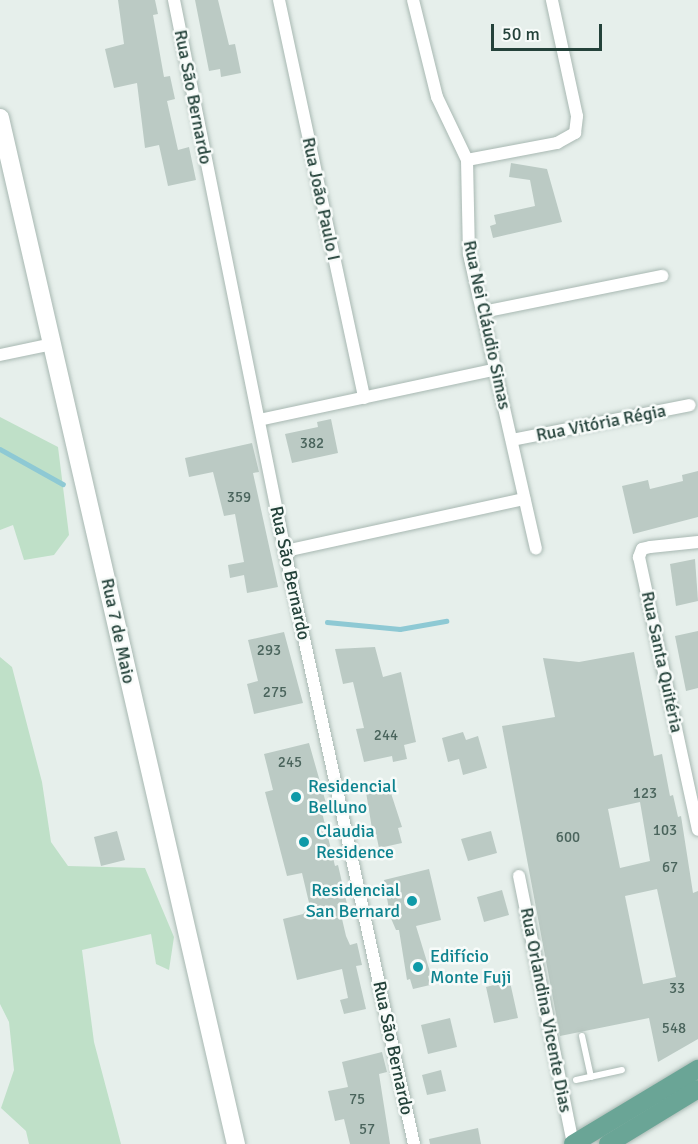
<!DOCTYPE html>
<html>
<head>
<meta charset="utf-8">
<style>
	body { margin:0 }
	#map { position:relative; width:698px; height:1144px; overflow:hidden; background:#e6efeb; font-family:Signika,sans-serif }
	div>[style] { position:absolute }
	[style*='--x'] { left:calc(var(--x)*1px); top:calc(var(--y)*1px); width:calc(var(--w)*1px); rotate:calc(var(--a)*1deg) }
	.green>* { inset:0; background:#bfe0c8 }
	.stream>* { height:4.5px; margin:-2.25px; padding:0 2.25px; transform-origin:2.25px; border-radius:2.25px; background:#8ec9d4 }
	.building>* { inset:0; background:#bbcac4 }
	.roads { filter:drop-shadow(0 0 2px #a8b8b2) drop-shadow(0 0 2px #a8b8b2) }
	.lane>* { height:6px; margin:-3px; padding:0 3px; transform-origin:3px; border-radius:3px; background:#fff }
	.street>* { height:12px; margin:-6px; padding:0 6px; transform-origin:6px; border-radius:6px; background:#fff }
	.secondary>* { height:18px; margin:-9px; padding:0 9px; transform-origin:9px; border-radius:9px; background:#fff }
	.primary>* { height:18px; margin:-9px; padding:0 9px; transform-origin:9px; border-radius:9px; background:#6aa596 }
	.dots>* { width:16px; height:16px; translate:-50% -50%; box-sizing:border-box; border:3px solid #f7fbf9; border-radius:50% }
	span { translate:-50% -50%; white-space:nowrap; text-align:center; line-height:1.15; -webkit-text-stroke:5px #f7fbf9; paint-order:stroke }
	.number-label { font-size:15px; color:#4a645c }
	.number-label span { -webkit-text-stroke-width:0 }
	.street-label { font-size:18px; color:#24423a }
	.culture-label { font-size:18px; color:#0d838f }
	.left { translate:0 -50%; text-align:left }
	.right { translate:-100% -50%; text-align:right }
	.scale { position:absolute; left:491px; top:24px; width:111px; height:27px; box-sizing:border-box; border:3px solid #24423a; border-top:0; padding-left:8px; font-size:18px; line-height:21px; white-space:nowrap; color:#24423a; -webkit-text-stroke:4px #f7fbf9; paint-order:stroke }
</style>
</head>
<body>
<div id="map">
	<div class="green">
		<div style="clip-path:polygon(0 417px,58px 447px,69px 535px,54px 555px,24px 560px,13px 525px,0 530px)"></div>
		<div style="clip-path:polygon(0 657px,12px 667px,42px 782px,51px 842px,68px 866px,145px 868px,174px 937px,169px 970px,156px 964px,151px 934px,82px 950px,94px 1042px,121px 1144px,29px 1144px,26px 1131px,1px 1108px,14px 1070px,9px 1022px,0 1004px)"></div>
	</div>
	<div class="stream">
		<div style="--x:0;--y:449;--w:72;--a:29.1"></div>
		<div style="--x:327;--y:622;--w:73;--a:5.5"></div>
		<div style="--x:400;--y:629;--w:47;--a:-9.9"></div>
	</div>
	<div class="building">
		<div style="clip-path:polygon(118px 0,155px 0,158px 14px,153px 15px,164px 77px,170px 76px,175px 99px,167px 101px,178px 150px,189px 147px,196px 180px,168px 186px,159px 145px,145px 148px,137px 83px,114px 88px,105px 49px,124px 44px)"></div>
		<div style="clip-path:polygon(195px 0,218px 0,229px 45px,235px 44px,241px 73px,221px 77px,220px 69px,209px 71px)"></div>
		<div style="clip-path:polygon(511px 163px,547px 169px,562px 222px,493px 238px,490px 226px,496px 224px,494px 215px,535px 206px,530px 180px,509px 177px)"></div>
		<div style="clip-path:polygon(331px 419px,338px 453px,292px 463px,285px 434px,318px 427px,317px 422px)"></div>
		<div style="clip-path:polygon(252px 443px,259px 472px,253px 473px,278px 587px,247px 593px,244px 575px,230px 578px,228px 565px,244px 562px,235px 514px,224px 516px,213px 472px,189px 477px,185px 458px)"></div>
		<div style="clip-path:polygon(698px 471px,698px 517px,633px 534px,622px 486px,648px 480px,650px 489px,683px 481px,682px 475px)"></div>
		<div style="clip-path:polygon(695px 559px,698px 601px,676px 606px,670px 564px)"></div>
		<div style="clip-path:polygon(698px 631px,698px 688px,686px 691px,675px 636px)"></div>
		<div style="clip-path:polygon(284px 632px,303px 703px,254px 714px,247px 684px,258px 681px,248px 640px)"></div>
		<div style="clip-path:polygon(375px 647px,383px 677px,401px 672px,416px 742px,404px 745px,407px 759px,393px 762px,392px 756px,364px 762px,356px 729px,364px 728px,353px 682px,343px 684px,335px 649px)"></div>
		<div style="clip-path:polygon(evenodd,634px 652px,654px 756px,662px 754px,670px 796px,673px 795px,678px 817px,681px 816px,693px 893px,698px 891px,698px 1039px,658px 1062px,649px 1018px,560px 1036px,502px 726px,555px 717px,543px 658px,579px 662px,634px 652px,640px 802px,650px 861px,620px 868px,608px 809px,640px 802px,634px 652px,657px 889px,676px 977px,643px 984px,625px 896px,657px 889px)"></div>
		<div style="clip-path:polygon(463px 732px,466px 740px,478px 736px,487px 768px,463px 775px,459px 759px,448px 762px,442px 738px)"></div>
		<div style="clip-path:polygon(309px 743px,326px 803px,320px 804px,335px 866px,338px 865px,347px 904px,339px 906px,346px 936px,350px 945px,357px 943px,362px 965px,356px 966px,366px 1009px,344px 1014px,340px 1000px,348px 998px,342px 969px,297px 980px,283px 919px,303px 914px,310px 907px,302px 873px,287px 876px,265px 792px,273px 790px,264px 754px)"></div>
		<div style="clip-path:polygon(387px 781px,402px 827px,398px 828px,402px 843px,379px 848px,376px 834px,373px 835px,365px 786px)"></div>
		<div style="clip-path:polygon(117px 831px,125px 860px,101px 866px,94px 837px)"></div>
		<div style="clip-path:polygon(491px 831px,497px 853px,468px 861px,461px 839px)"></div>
		<div style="clip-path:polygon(429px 869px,441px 920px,416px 926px,431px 975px,428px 976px,430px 985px,413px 989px,410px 979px,407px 980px,399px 930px,396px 930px,390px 916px,384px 880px)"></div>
		<div style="clip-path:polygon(502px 890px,509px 915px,484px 922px,477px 897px)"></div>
		<div style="clip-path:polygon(508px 973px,518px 1018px,494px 1023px,486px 987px,498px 984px,496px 976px)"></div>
		<div style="clip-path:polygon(450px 1018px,457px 1047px,428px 1054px,421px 1025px)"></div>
		<div style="clip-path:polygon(382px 1052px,387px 1072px,379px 1074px,390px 1144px,350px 1144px,344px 1119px,335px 1121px,328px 1091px,348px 1087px,342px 1062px)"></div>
		<div style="clip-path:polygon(441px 1070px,446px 1091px,427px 1095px,422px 1075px)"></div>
		<div style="clip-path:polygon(478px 1128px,481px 1144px,430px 1144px,429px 1139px)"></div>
	</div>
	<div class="roads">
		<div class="lane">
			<div style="--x:582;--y:1036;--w:42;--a:77.6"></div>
			<div style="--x:576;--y:1080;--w:47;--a:-12.3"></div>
		</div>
		<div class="street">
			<div style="--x:174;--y:0;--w:562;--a:78.61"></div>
			<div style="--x:285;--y:551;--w:607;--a:77.73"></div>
			<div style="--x:279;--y:0;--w:407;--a:77.9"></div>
			<div style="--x:413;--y:0;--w:100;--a:76.1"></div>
			<div style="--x:437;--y:97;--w:70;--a:64.5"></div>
			<div style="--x:467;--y:160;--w:94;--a:88.8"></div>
			<div style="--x:469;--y:254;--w:302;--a:77.2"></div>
			<div style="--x:467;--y:160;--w:92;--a:-10.7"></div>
			<div style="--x:557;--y:143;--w:21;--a:-29"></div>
			<div style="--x:575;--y:133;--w:17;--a:-83"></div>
			<div style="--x:577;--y:116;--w:119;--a:-102.2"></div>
			<div style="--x:483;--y:312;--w:183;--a:-11.4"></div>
			<div style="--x:0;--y:355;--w:53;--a:-11.9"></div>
			<div style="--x:259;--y:420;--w:242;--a:-12.1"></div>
			<div style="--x:512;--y:440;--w:181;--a:-11.1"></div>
			<div style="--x:698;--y:542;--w:48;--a:174.1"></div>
			<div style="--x:650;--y:547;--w:8;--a:166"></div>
			<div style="--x:642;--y:549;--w:9;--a:111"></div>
			<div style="--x:639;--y:557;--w:279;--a:77.8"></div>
			<div style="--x:285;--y:551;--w:245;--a:-12.3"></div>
			<div style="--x:519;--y:876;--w:273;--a:78.6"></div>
		</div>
		<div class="secondary">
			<div style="--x:0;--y:118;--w:1053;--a:77.05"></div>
		</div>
		<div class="primary">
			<div style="--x:573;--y:1144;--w:146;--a:-31"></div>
			<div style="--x:608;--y:1144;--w:105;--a:-31.4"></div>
		</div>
	</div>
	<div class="dots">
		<div style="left:296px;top:797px;background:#0f9aa8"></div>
		<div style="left:304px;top:842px;background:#0f9aa8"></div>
		<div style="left:412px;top:901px;background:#0f9aa8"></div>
		<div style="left:418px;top:967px;background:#0f9aa8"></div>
	</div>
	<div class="number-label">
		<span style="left:312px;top:444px">382</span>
		<span style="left:239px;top:498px">359</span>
		<span style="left:269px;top:651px">293</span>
		<span style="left:275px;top:693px">275</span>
		<span style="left:386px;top:736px">244</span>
		<span style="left:290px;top:763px">245</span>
		<span style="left:645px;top:794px">123</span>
		<span style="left:665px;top:831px">103</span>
		<span style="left:568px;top:838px">600</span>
		<span style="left:670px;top:868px">67</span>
		<span style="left:677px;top:989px">33</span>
		<span style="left:674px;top:1029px">548</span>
		<span style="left:357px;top:1100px">75</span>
		<span style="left:367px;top:1130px">57</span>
	</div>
	<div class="street-label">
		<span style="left:193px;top:97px;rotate:79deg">Rua São Bernardo</span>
		<span style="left:321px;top:199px;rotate:78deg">Rua João Paulo I</span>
		<span style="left:487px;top:325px;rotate:78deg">Rua Nei Cláudio Simas</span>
		<span style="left:601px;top:423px;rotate:-11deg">Rua Vitória Régia</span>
		<span style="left:290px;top:573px;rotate:78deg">Rua São Bernardo</span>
		<span style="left:118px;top:631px;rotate:78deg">Rua 7 de Maio</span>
		<span style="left:662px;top:662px;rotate:78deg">Rua Santa Quitéria</span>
		<span style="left:546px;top:1010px;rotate:79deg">Rua Orlandina Vicente Dias</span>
		<span style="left:393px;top:1048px;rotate:78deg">Rua São Bernardo</span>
	</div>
	<div class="culture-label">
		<span class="left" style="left:308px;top:797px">Residencial<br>Belluno</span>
		<span class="left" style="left:316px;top:842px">Claudia<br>Residence</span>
		<span class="right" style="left:400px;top:901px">Residencial<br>San Bernard</span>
		<span class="left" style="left:430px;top:967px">Edifício<br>Monte Fuji</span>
	</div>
	<div class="scale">50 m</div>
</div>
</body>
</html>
